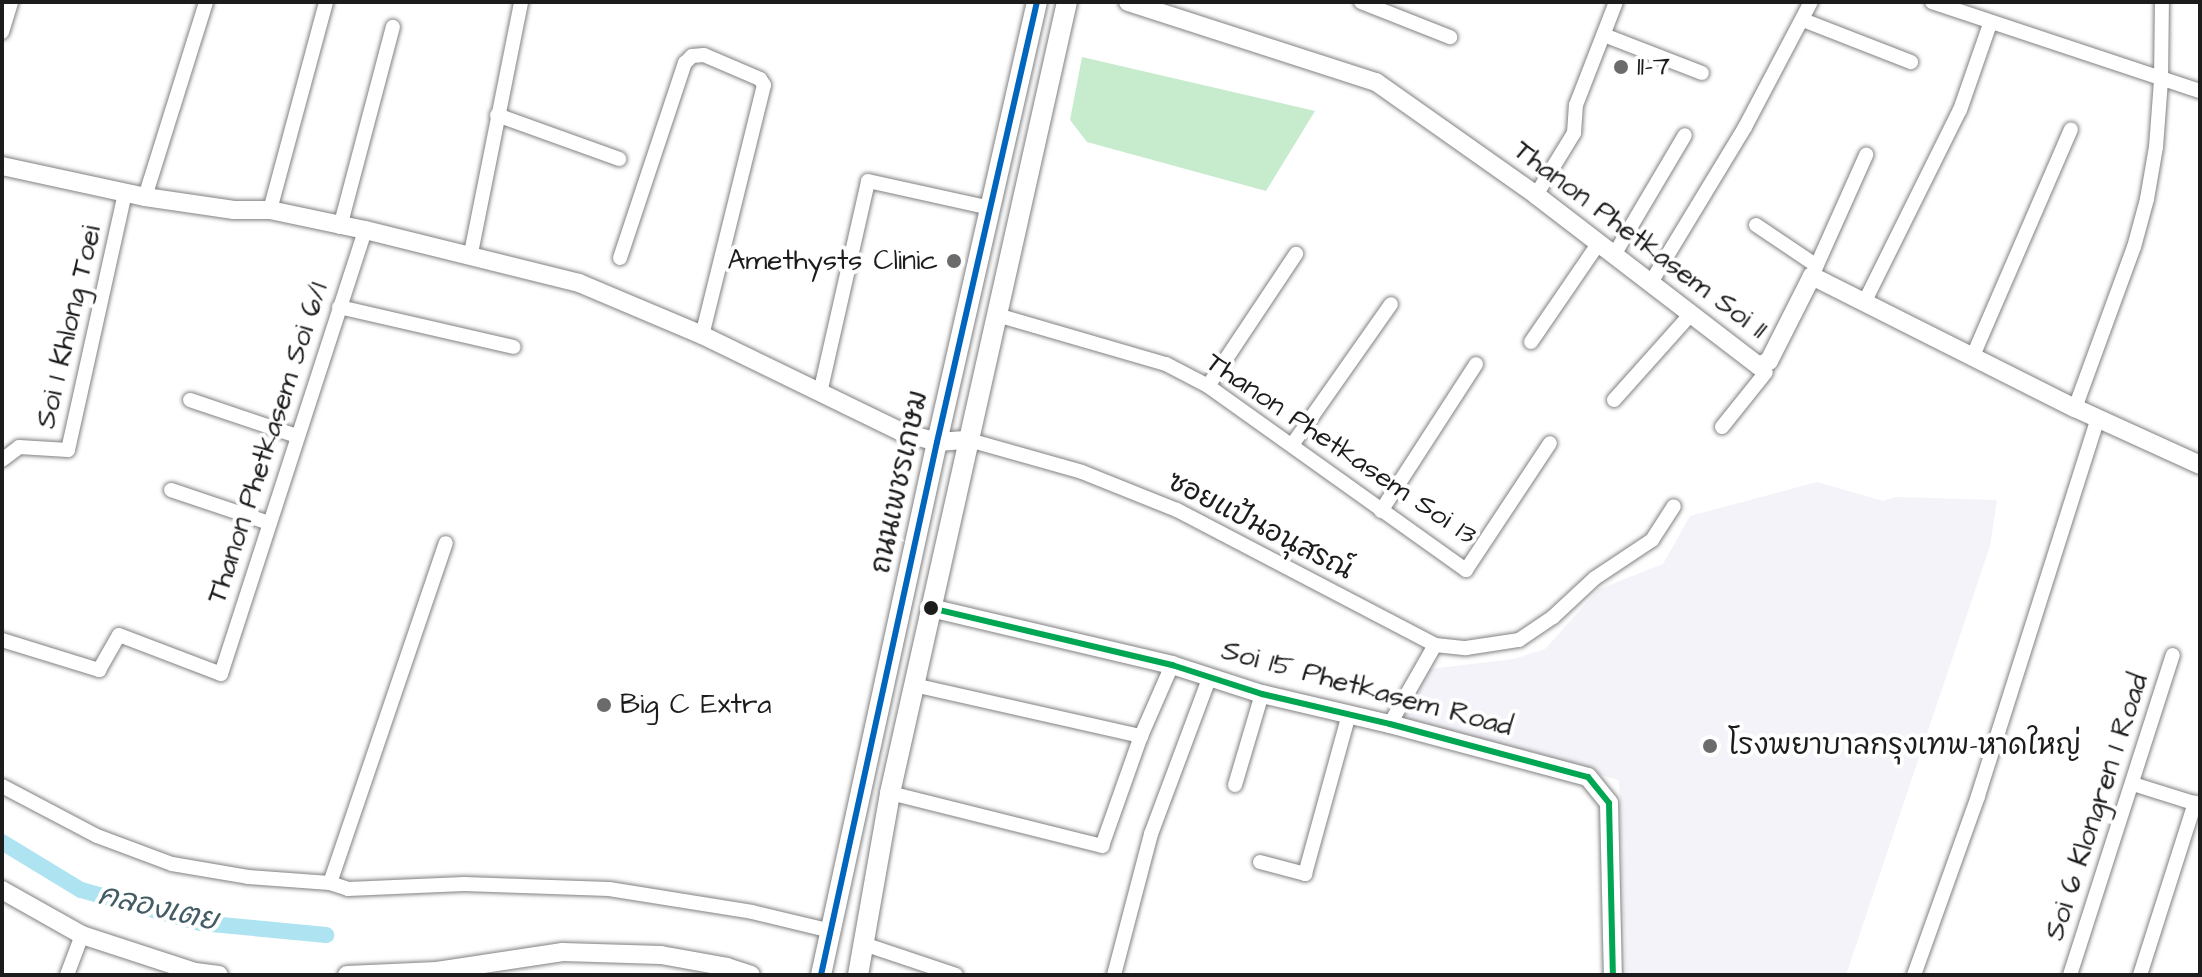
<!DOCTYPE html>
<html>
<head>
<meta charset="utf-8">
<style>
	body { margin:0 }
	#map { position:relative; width:2202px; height:977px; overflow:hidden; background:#fff; font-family:"Architects Daughter","Playpen Sans Thai",sans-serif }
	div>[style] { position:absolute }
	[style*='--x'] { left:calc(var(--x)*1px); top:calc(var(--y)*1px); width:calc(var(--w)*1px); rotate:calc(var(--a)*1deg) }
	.built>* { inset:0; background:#f3f3f9 }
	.green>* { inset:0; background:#c7ebcd }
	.canal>* { height:16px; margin:-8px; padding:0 8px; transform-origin:8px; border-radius:8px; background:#aee3f2 }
	.roads { filter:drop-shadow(0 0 2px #828282) drop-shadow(0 0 2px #828282) }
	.minor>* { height:14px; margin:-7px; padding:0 7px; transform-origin:7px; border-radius:7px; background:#fff }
	.tertiary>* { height:18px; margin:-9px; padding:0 9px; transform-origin:9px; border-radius:9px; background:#fff }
	.secondary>* { height:20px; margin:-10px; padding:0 10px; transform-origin:10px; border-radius:10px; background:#fff }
	.bus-1>* { height:6px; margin:-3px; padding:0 3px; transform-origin:3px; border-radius:3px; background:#00a651 }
	.bus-2>* { height:6px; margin:-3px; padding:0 3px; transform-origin:3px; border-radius:3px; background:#0065bd }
	.dots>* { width:22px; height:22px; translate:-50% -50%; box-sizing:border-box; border:4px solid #fff; border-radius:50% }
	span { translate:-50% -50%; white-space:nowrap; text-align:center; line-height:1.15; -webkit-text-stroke:8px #fff; paint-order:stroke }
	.poi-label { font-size:28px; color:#1c1c1c }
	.left { translate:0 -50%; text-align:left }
	.right { translate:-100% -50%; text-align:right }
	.street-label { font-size:28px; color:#1c1c1c }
	.water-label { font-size:30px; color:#435d65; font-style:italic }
	.frame { position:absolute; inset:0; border:4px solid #1c1c1c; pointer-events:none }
</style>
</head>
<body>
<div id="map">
	<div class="built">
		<div style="clip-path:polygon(1817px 482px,1883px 501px,1896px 497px,1997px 500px,1990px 546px,1846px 975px,1626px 975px,1619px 780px,1402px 720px,1430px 669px,1514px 659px,1545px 649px,1599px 589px,1663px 564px,1690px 516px)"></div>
	</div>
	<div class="green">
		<div style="clip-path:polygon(1082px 57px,1315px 111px,1266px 191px,1087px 142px,1070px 120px)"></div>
	</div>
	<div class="canal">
		<div style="--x:2;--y:842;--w:92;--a:31.3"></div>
		<div style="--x:81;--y:890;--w:124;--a:15.4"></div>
		<div style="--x:201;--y:923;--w:126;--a:5.5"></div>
	</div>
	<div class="roads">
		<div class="minor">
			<div style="--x:1361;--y:2;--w:96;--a:21.5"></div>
			<div style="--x:1932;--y:2;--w:282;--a:18.4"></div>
			<div style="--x:1803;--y:20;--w:116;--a:21.3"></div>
			<div style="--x:2;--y:32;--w:31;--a:-73"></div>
			<div style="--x:1604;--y:35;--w:105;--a:21.2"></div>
			<div style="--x:497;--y:115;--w:130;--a:19.8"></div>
			<div style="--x:1536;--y:195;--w:73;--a:-58.5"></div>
			<div style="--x:1574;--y:133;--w:28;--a:-86"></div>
			<div style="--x:1576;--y:105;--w:110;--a:-68.8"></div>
			<div style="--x:145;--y:197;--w:204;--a:-72.6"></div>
			<div style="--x:270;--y:210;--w:215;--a:-74.9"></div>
			<div style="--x:1756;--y:225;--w:73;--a:33.9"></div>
			<div style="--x:340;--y:227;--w:207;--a:-75.2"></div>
			<div style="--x:471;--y:253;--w:256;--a:-78.7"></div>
			<div style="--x:1614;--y:255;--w:139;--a:-59.4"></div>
			<div style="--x:620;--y:258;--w:206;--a:-71.6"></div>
			<div style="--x:685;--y:63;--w:10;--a:-45"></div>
			<div style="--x:692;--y:56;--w:12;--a:-5"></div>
			<div style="--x:704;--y:55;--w:61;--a:23.2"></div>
			<div style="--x:760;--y:79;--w:7;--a:56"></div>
			<div style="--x:764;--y:85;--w:258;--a:103.9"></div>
			<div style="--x:1812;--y:276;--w:133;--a:-65.9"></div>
			<div style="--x:1650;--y:284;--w:184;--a:-58.8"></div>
			<div style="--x:1745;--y:127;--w:141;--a:-62.2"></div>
			<div style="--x:1865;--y:301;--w:213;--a:-63.6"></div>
			<div style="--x:1960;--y:110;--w:91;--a:-70.8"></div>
			<div style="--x:339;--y:307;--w:179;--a:12.9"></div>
			<div style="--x:997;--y:315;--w:176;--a:16.2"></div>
			<div style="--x:1166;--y:364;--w:47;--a:27.6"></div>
			<div style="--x:1208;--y:386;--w:317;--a:35.5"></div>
			<div style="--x:1466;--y:570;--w:152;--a:-56.5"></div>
			<div style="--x:1531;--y:342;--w:119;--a:-55.6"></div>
			<div style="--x:1972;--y:358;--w:249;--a:-66.6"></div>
			<div style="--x:1208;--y:386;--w:159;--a:-56.3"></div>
			<div style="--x:820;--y:393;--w:217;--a:-77.2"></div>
			<div style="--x:868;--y:181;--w:126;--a:12.4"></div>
			<div style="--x:190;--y:400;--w:113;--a:18.6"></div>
			<div style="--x:1614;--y:400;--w:114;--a:-48.2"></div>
			<div style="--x:2075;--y:408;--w:171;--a:-69.9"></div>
			<div style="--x:2134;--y:247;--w:50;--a:-74.8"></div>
			<div style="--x:2147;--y:199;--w:53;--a:-80.2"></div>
			<div style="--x:2156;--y:147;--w:67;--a:-85.7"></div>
			<div style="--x:2161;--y:80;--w:78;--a:-89.3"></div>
			<div style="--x:1722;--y:427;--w:70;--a:-51.3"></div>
			<div style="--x:969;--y:440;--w:117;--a:15.8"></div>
			<div style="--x:1082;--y:472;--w:102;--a:21.8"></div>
			<div style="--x:1177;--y:510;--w:291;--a:27.6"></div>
			<div style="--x:1435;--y:645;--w:91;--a:119.7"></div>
			<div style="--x:1292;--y:445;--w:172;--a:-54.9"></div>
			<div style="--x:2;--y:460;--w:21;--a:-37"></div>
			<div style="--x:19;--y:447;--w:49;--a:3.5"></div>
			<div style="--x:68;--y:450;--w:263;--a:-77.5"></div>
			<div style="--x:171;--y:490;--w:103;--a:18.6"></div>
			<div style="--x:1381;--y:511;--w:175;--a:-57.1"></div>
			<div style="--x:2;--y:640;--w:102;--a:17.2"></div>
			<div style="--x:99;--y:670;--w:40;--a:-60.3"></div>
			<div style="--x:119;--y:635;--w:109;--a:20.9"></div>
			<div style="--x:221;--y:674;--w:467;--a:-72"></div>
			<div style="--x:1435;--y:645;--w:31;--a:6"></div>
			<div style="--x:1466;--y:648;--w:54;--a:-8.6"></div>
			<div style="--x:1519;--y:640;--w:41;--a:-34.1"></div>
			<div style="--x:1553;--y:617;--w:57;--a:-42.9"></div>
			<div style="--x:1595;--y:578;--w:69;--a:-33.7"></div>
			<div style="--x:1652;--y:540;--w:40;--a:-57.1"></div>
			<div style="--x:914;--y:685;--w:233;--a:12.7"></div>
			<div style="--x:2133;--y:784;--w:70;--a:17.4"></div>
			<div style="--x:1235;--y:785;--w:95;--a:-73.5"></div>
			<div style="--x:2;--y:786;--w:107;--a:27.8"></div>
			<div style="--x:97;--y:836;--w:80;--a:20.5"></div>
			<div style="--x:172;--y:864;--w:77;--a:9.7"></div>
			<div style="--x:248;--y:877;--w:82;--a:4.2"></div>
			<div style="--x:330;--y:883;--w:19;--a:18"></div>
			<div style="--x:348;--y:889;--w:116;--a:-2.5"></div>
			<div style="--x:464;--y:884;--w:145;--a:2"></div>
			<div style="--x:609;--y:889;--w:145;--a:9.1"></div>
			<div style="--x:752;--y:912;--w:81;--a:13.5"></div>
			<div style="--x:890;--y:793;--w:219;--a:14"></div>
			<div style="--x:1102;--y:846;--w:117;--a:-70.5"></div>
			<div style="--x:1141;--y:736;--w:77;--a:-66.4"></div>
			<div style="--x:1260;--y:862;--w:47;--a:14.9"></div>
			<div style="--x:1305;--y:874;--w:166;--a:-74.6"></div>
			<div style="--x:330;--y:883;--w:359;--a:-71.2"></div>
			<div style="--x:861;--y:943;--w:100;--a:18.6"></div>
			<div style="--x:67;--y:975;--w:43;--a:-69.4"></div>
			<div style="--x:1114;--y:975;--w:146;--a:-75.3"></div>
			<div style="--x:1151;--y:834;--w:169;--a:-69.5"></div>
			<div style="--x:1914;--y:975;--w:190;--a:-70.3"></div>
			<div style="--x:1978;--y:796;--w:397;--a:-72.4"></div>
			<div style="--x:2070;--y:975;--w:336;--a:-72.2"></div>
			<div style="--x:2140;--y:975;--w:181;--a:-72.3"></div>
		</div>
		<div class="tertiary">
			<div style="--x:1128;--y:2;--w:261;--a:17.9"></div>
			<div style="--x:1376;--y:82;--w:196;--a:35.2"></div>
			<div style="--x:1536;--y:195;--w:281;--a:37.5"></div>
			<div style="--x:1759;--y:366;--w:11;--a:-27"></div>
			<div style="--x:1769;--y:361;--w:95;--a:-63.2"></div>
			<div style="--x:1812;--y:276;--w:294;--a:26.7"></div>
			<div style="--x:2075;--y:408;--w:137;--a:24.5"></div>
			<div style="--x:2;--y:166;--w:146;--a:12.2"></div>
			<div style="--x:145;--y:197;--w:90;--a:8.3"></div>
			<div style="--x:234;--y:210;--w:36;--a:0"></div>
			<div style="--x:270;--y:210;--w:97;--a:11.9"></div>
			<div style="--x:365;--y:230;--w:220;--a:13.9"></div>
			<div style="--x:579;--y:283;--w:134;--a:22.9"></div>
			<div style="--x:702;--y:335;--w:225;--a:25.9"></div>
			<div style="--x:904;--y:433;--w:34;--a:15"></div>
			<div style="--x:937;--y:442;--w:32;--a:-4"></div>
			<div style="--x:931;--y:608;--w:248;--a:13.3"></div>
			<div style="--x:1172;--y:665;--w:95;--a:17.9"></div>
			<div style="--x:1262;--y:694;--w:131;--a:13.2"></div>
			<div style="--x:1390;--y:724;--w:205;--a:15"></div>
			<div style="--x:1588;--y:777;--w:33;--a:51"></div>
			<div style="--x:1609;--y:803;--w:172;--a:88.7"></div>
			<div style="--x:2;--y:890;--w:92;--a:29.4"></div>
			<div style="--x:82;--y:935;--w:119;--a:18.1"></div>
			<div style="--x:195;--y:972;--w:24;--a:7"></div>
			<div style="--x:347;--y:975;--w:90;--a:-2.5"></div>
			<div style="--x:437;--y:971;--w:127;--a:-8.6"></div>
			<div style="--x:563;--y:952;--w:98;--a:1.8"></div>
			<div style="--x:661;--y:955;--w:67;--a:10.3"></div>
			<div style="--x:727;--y:967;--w:25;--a:18"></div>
		</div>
		<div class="secondary">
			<div style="--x:821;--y:975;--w:545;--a:-77.72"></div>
			<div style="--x:937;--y:442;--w:451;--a:-77.2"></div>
			<div style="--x:858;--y:975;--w:185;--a:-80"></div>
			<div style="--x:890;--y:793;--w:811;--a:-77.39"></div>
		</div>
	</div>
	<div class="bus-1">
		<div style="--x:931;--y:608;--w:248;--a:13.3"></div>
		<div style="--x:1172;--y:665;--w:95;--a:17.9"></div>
		<div style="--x:1262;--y:694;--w:131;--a:13.2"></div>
		<div style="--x:1390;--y:724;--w:205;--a:15"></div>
		<div style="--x:1588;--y:777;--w:33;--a:51"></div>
		<div style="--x:1609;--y:803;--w:172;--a:88.7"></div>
	</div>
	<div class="bus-2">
		<div style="--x:821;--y:975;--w:545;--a:-77.72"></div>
		<div style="--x:937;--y:442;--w:451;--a:-77.2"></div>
	</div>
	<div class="dots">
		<div style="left:1621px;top:67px;background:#6b6b6b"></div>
		<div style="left:954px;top:261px;background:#6b6b6b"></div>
		<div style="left:931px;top:608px;background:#1c1c1c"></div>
		<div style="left:604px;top:705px;background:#6b6b6b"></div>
		<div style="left:1710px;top:746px;background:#6b6b6b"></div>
	</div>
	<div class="poi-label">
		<span class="left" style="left:1637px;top:67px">11-7</span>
		<span class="right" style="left:938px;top:261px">Amethysts Clinic</span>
		<span class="left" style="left:620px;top:705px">Big C Extra</span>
		<span class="left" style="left:1728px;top:746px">โรงพยาบาลกรุงเทพ-หาดใหญ่</span>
	</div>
	<div class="street-label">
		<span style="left:1640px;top:240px;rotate:37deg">Thanon Phetkasem Soi 11</span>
		<span style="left:69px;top:327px;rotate:-77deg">Soi 1 Khlong Toei</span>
		<span style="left:268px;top:443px;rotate:-72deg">Thanon Phetkasem Soi 6/1</span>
		<span style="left:1341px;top:449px;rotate:34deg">Thanon Phetkasem Soi 13</span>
		<span style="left:900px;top:482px;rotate:-78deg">ถนนเพชรเกษม</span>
		<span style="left:1260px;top:526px;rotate:27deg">ซอยแป้นอนุสรณ์</span>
		<span style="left:1367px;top:689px;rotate:15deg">Soi 15 Phetkasem Road</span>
		<span style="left:2097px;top:807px;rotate:-72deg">Soi 6 Klongren 1 Road</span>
	</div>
	<div class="water-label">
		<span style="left:158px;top:908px;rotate:13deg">คลองเตย</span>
	</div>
	<div class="frame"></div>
</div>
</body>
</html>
